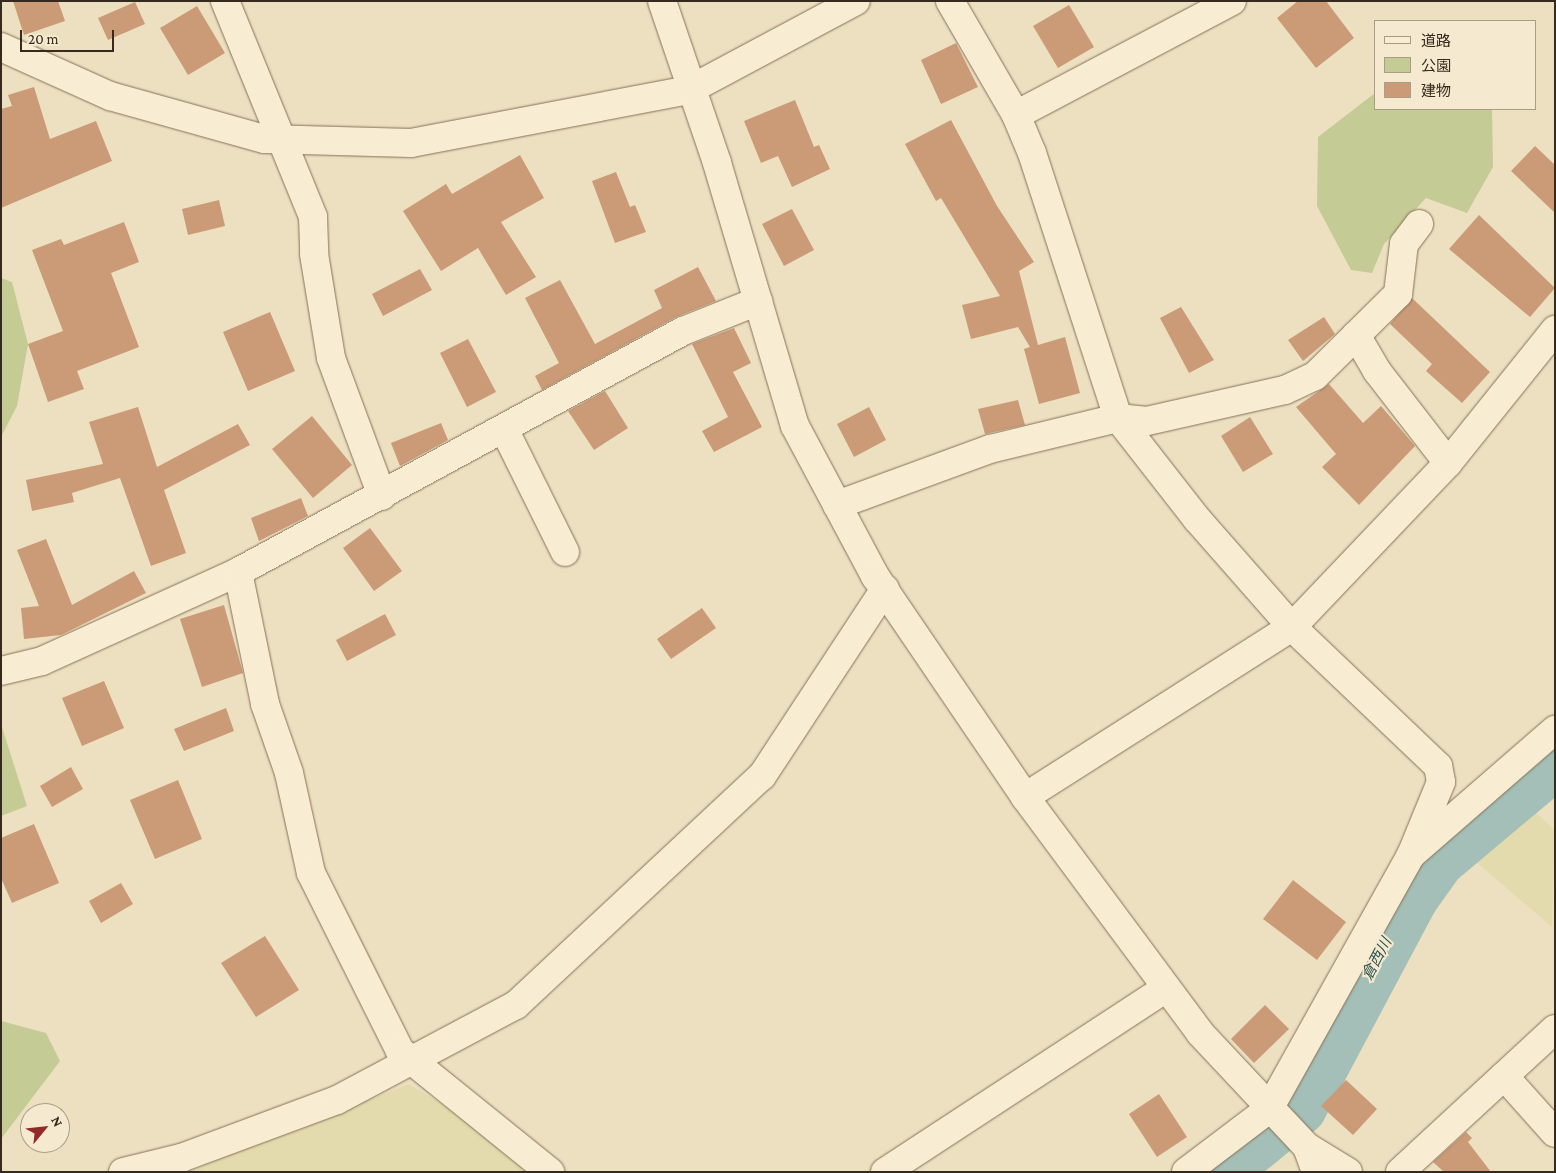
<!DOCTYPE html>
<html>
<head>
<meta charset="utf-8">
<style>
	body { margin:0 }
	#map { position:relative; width:1556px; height:1173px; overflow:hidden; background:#ede0c0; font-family:"Crimson Pro","Noto Sans JP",serif }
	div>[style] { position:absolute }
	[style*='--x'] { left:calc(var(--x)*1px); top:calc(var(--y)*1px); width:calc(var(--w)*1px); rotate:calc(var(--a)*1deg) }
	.farmland>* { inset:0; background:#e3daad }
	.green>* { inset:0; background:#c4cb94 }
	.river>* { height:56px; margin:-28px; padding:0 28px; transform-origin:28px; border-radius:28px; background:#a3bfb7 }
	.building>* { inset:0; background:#cb9a76 }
	.roads { filter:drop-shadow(0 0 1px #867158) drop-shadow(0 0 1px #867158) }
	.street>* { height:28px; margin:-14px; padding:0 14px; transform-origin:14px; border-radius:14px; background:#f8edd3 }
	.secondary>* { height:28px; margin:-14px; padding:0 14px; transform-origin:14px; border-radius:14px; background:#f8edd3 }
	span { translate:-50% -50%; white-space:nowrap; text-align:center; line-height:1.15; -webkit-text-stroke:4px #f5eacf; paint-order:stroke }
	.water-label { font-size:15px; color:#2c5553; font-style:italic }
	.frame { position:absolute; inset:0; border:2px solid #36291d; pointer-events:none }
	.legend { position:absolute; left:1374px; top:20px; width:162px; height:90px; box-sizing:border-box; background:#f5eacf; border:1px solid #a99d88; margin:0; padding:6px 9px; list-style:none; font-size:15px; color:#36291d }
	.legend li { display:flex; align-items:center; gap:10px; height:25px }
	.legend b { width:25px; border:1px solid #a99d88 }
	.north { position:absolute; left:20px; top:1103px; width:50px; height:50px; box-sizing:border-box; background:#f5eacf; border:1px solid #a99d88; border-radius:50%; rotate:62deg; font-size:14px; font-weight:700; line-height:20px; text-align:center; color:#36291d }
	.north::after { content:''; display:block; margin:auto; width:18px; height:22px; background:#942929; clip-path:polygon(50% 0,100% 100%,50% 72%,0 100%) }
	.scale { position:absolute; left:20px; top:30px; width:94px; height:22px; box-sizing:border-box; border:2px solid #36291d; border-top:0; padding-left:6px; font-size:15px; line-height:18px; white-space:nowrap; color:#36291d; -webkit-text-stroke:4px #f5eacf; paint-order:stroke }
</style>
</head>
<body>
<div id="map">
	<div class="farmland">
		<div style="clip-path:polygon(1527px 805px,1555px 830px,1552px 927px,1468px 855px)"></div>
		<div style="clip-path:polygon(409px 1084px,495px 1136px,527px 1172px,187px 1172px)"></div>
	</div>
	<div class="green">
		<div style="clip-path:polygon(1375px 93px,1375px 109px,1492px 109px,1493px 167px,1467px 213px,1426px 198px,1384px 244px,1372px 273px,1351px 270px,1317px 206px,1318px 137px)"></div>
		<div style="clip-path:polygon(1px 278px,12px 282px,28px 344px,17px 406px,1px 437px)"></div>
		<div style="clip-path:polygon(1px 724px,27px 806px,1px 816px)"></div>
		<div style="clip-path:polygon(1px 1021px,46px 1033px,60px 1061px,1px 1139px)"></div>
	</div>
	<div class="river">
		<div style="--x:1220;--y:1172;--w:102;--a:-39.4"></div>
		<div style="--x:1299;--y:1107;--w:237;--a:-62"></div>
		<div style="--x:1410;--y:898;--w:47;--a:-54.6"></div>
		<div style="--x:1437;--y:860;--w:154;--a:-40"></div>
	</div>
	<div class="building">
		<div style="clip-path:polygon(13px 1px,58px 1px,65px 21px,24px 35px)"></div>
		<div style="clip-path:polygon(1298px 1px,1326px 1px,1354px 38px,1316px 68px,1277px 18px)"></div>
		<div style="clip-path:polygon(135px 2px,145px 24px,108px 40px,98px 18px)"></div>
		<div style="clip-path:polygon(1069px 5px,1094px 47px,1058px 68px,1033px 26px)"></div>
		<div style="clip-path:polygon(197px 6px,225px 53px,188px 75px,160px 28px)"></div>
		<div style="clip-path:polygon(956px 43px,978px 87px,941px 104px,921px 60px)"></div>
		<div style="clip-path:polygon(34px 87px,50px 139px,96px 121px,112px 161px,1px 208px,1px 109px,12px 106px,8px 95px)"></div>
		<div style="clip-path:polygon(795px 100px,814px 147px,819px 145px,830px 169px,792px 187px,778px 156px,761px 163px,744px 121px)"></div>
		<div style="clip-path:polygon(951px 120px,997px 206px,1034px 262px,1019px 271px,1038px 345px,1065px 337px,1080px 393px,1039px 404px,1024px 349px,1030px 347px,1018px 327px,971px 339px,962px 305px,1000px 296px,941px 198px,936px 201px,905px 144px)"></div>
		<div style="clip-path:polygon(1535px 146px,1555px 165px,1555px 213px,1511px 171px)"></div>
		<div style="clip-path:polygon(520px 155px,544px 198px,501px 222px,536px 277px,506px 295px,478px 248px,441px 271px,403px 211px,446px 184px,452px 194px)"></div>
		<div style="clip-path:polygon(616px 172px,630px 207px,635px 205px,646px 232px,615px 243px,592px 181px)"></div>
		<div style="clip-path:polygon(219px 200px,225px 226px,188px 235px,182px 209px)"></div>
		<div style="clip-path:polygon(792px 209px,814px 250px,784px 266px,762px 224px)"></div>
		<div style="clip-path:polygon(1479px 215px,1555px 288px,1530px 317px,1449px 249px)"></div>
		<div style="clip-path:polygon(124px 222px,139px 262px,111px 273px,139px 347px,77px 371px,84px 389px,48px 402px,28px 344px,63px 331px,32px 250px,61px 239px,64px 245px)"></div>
		<div style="clip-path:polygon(698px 267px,716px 301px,676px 317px,542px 390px,535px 376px,559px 363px,525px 298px,560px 280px,595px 344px,662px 308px,654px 290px)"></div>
		<div style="clip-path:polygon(420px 269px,432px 290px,383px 316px,372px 294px)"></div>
		<div style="clip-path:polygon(1412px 298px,1490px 372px,1462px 403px,1426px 371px,1432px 364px,1390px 324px)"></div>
		<div style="clip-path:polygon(1181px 307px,1214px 360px,1189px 373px,1160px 318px)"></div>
		<div style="clip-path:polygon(270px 312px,295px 371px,248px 391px,223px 332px)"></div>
		<div style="clip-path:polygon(1324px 317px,1335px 334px,1303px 361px,1288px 340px)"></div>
		<div style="clip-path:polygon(734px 328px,751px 363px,733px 372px,762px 427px,714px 452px,702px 431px,728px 417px,692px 344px)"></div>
		<div style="clip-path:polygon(468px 339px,496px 392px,467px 407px,440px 353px)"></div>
		<div style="clip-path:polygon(1329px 384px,1363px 423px,1381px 406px,1415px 446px,1359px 505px,1322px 467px,1336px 454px,1296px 407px)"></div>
		<div style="clip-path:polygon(605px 391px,628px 428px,594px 450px,568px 411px)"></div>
		<div style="clip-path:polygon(1018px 400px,1025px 425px,985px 434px,978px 409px)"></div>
		<div style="clip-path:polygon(138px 407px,157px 467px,238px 424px,250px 445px,164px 490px,186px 553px,151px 566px,120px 478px,72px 493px,74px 502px,32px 511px,26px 480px,103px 464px,89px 422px)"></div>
		<div style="clip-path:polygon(869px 407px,886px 440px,854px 457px,837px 424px)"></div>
		<div style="clip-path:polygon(312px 416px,352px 465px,313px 498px,272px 449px)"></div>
		<div style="clip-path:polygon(1250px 417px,1273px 454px,1243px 472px,1221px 436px)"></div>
		<div style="clip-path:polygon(441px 423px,448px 440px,400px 466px,391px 443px)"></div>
		<div style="clip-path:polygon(301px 498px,308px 516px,259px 541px,251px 518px)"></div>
		<div style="clip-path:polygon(370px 528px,402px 571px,374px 591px,343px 548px)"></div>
		<div style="clip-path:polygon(46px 539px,72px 605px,134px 571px,146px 593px,61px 635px,24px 639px,21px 608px,39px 606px,17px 550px)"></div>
		<div style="clip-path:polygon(224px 605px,243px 673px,202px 687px,180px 619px)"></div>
		<div style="clip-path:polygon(702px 608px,716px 628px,671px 659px,657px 639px)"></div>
		<div style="clip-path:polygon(385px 614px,396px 635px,347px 661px,336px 640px)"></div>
		<div style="clip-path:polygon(104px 681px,124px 728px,82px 746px,62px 698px)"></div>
		<div style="clip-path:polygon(226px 708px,234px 731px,184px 751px,174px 729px)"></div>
		<div style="clip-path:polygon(71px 767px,83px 789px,52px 807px,40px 786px)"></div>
		<div style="clip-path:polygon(178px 780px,202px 839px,155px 859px,130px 800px)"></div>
		<div style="clip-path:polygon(34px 824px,59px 883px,12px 903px,1px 878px,1px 838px)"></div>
		<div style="clip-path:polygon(1293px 880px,1346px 922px,1317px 960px,1263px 919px)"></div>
		<div style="clip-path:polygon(121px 883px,133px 904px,101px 923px,89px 901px)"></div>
		<div style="clip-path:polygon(265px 936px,299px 990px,256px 1017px,221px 963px)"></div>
		<div style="clip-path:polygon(1265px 1005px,1289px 1029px,1254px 1063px,1231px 1039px)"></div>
		<div style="clip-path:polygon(1346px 1080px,1377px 1109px,1353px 1135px,1321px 1106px)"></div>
		<div style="clip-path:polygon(1159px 1094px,1187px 1137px,1157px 1157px,1129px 1114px)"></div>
		<div style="clip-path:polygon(1466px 1132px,1472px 1138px,1468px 1142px,1491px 1172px,1444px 1172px,1433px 1162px)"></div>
	</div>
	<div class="roads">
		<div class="street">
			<div style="--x:225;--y:1;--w:233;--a:67.8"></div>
			<div style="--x:313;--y:217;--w:37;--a:88"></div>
			<div style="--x:314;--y:254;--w:105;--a:80.7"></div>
			<div style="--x:331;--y:358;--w:147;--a:69.7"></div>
			<div style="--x:950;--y:1;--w:132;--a:59.9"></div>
			<div style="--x:1016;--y:115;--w:41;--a:67.2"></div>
			<div style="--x:1032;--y:153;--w:279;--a:72"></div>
			<div style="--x:1118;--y:418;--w:128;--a:52"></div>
			<div style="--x:1197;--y:519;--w:144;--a:48.7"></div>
			<div style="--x:1292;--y:627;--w:202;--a:43.6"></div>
			<div style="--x:1438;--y:766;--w:16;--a:79"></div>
			<div style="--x:1441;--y:782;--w:79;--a:112.3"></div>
			<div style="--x:1016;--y:115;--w:244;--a:-27.8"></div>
			<div style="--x:1356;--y:335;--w:42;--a:59.7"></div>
			<div style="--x:1377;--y:371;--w:116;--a:52.3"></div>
			<div style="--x:505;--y:431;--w:135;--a:63.6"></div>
			<div style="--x:837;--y:505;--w:163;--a:-20.1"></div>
			<div style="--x:990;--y:449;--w:132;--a:-13.6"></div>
			<div style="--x:1118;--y:418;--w:29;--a:6"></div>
			<div style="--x:1147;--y:421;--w:141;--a:-12.7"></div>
			<div style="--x:1285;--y:390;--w:33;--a:-25"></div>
			<div style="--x:1315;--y:376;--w:117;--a:-44.7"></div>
			<div style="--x:1398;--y:294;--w:50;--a:-83.2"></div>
			<div style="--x:1404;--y:244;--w:25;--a:-53"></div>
			<div style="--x:238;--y:572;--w:135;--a:78.4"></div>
			<div style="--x:265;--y:704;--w:73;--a:70.8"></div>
			<div style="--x:289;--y:773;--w:102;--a:77.6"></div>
			<div style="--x:311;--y:873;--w:199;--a:63.4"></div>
			<div style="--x:400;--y:1051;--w:193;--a:38.9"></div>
			<div style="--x:1;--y:671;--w:42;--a:-13.7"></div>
			<div style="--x:42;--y:661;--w:215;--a:-24.4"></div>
			<div style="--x:238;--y:572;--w:506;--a:-28.44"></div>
			<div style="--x:683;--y:331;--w:81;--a:-21.8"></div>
			<div style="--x:1025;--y:797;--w:317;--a:-32.5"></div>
			<div style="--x:1292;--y:627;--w:226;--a:-46.4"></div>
			<div style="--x:1448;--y:463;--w:171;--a:-51.2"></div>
			<div style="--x:1504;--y:1076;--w:76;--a:48.2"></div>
			<div style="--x:1307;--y:1147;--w:27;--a:70"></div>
			<div style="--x:123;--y:1172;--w:60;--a:-13.6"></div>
			<div style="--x:181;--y:1158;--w:166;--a:-20.4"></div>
			<div style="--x:337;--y:1100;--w:203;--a:-28"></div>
			<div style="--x:516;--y:1005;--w:336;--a:-43"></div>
			<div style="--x:762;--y:776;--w:224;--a:-56.7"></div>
			<div style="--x:1186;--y:1172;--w:104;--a:-37.2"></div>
			<div style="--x:1400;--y:1172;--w:211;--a:-42.7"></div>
		</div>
		<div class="secondary">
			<div style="--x:662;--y:1;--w:171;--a:71.2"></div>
			<div style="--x:717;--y:163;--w:274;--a:73.5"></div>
			<div style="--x:795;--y:426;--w:170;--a:61.9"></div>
			<div style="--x:875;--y:576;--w:267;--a:55.8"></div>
			<div style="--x:1025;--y:797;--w:294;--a:53.4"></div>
			<div style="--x:1200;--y:1033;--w:156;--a:46.8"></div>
			<div style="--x:1307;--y:1147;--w:48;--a:31.4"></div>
			<div style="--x:1;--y:47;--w:120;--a:24.2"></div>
			<div style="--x:110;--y:96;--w:160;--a:15.6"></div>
			<div style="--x:264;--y:139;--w:147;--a:1.6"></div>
			<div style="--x:411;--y:143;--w:283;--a:-10.8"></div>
			<div style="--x:689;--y:90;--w:189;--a:-28.1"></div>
			<div style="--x:1269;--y:1109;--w:291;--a:-60.8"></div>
			<div style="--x:1411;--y:855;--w:191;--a:-41"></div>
			<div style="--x:885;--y:1172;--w:334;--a:-33.2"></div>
		</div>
	</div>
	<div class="water-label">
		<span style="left:1377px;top:959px;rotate:-62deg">倉西川</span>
	</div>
	<div class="frame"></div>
	<ul class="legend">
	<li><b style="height:6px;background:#f8edd3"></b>道路</li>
	<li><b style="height:14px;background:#c4cb94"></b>公園</li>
	<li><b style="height:14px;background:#cb9a76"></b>建物</li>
	</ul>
	<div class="north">N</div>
	<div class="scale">20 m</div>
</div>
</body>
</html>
